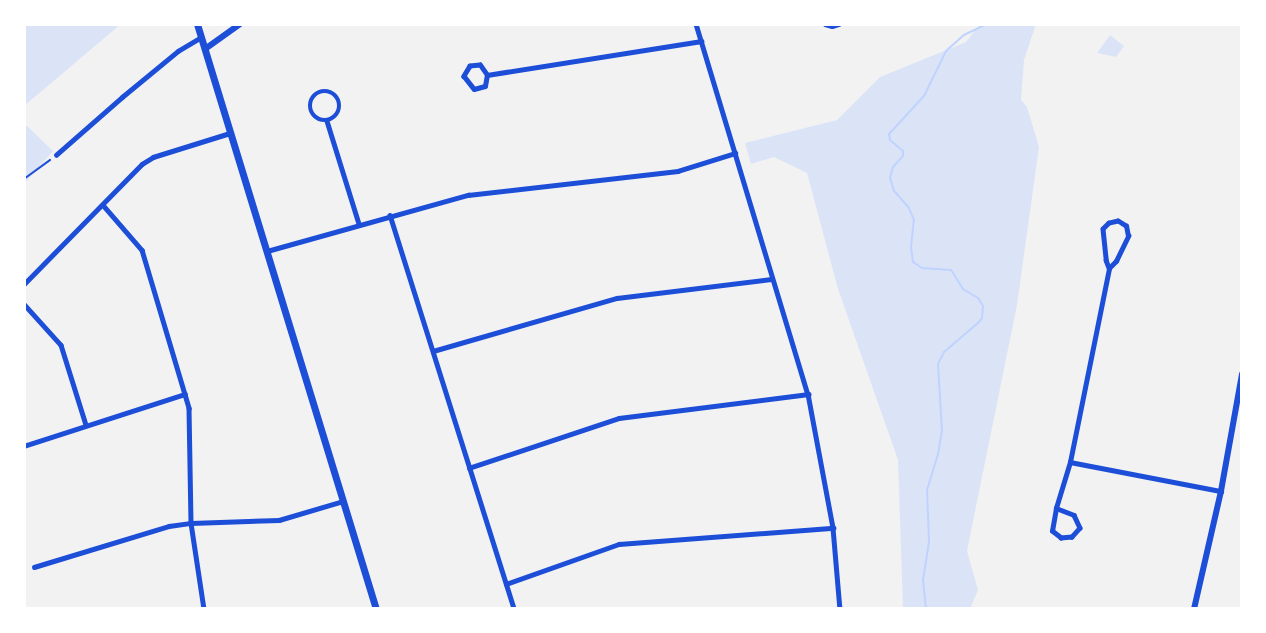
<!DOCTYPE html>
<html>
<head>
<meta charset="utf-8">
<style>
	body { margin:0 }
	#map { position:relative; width:1266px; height:633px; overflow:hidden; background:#f2f2f2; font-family:Poppins,sans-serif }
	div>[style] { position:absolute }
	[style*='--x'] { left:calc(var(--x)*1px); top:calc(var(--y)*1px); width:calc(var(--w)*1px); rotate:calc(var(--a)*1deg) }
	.green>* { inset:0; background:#dbe4f7 }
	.stream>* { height:2px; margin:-1px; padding:0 1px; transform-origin:1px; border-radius:1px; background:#bfd3fe }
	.path>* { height:1.5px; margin:-0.75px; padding:0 0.75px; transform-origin:0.75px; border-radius:0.75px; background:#1d4ed8 }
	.minor>* { height:4.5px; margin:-2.25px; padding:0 2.25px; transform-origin:2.25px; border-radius:2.25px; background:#1d4ed8 }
	.minor>.ring { margin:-2.25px; padding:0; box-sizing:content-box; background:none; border:4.5px solid #1d4ed8; border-radius:50% }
	.tertiary>* { height:6px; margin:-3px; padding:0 3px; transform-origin:3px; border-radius:3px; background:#1d4ed8 }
	.secondary>* { height:7px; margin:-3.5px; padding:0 3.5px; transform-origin:3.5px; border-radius:3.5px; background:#1d4ed8 }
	span { translate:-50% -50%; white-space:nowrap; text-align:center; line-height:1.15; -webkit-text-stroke:5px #fff; paint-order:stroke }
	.frame { position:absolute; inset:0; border:26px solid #fff; pointer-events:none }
</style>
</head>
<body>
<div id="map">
	<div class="green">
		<div style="clip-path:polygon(24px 24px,121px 24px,24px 106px)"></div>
		<div style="clip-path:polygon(980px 24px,1036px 24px,1024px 60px,1021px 100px,1027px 107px,1039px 147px,1017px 305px,967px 551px,978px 590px,970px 609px,903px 609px,898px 460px,838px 289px,807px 173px,774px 157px,751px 164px,745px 143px,837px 120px,880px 77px,966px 42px)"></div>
		<div style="clip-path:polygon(1110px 35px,1124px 46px,1116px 57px,1097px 53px)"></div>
		<div style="clip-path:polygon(24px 123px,53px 151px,24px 184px)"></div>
	</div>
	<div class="stream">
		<div style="--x:926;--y:609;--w:29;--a:-96"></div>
		<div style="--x:923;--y:580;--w:39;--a:-81"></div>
		<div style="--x:929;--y:541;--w:51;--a:-92.2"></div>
		<div style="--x:927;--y:490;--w:37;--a:-73"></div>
		<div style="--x:938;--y:455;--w:24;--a:-81"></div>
		<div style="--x:942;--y:431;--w:67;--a:-93.4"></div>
		<div style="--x:938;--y:364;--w:13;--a:-63"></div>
		<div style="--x:944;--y:352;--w:45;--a:-40.5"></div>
		<div style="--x:978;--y:323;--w:6;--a:-51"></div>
		<div style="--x:982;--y:318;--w:12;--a:-85"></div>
		<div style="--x:983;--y:306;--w:9;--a:-122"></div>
		<div style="--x:978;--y:298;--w:17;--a:-149"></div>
		<div style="--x:963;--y:289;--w:22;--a:-122"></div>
		<div style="--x:951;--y:270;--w:29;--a:-176"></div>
		<div style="--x:922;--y:268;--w:11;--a:-146"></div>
		<div style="--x:913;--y:262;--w:15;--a:-98"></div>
		<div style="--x:911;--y:247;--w:27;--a:-84"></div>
		<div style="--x:914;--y:220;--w:13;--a:-113"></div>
		<div style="--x:909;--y:208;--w:23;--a:-131"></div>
		<div style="--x:894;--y:191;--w:14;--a:-107"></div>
		<div style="--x:890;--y:178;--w:11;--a:-75"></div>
		<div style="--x:893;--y:167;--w:15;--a:-48"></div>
		<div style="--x:903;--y:156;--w:5;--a:-90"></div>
		<div style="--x:903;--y:151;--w:17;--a:-140"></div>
		<div style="--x:890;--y:140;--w:6;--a:-99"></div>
		<div style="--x:889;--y:134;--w:52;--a:-47.4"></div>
		<div style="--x:924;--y:96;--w:50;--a:-63.9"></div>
		<div style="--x:946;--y:51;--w:24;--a:-42"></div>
		<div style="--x:964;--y:35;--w:25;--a:-26"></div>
	</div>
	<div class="path">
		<div style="--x:24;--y:179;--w:32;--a:-36"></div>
	</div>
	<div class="minor">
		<div style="--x:696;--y:24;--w:387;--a:73.2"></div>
		<div style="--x:808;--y:394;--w:136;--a:79.4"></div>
		<div style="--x:833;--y:528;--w:81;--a:85.1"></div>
		<div style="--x:825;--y:24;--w:7;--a:16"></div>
		<div style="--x:832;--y:26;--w:7;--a:-16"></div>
		<div style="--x:487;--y:75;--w:12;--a:-125"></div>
		<div style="--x:480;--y:65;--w:10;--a:174"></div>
		<div style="--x:470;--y:66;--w:12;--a:121"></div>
		<div style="--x:464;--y:76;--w:16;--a:52"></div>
		<div style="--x:474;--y:89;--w:11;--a:-15"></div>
		<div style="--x:485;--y:86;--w:11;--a:-80"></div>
		<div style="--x:487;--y:75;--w:217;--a:-9"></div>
		<div class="ring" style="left:310px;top:91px;width:25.5px;height:25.5px"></div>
		<div style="--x:327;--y:121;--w:108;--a:72.7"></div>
		<div style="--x:56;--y:155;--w:88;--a:-41.3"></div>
		<div style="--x:122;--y:97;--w:72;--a:-39.4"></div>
		<div style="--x:178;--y:51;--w:27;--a:-31"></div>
		<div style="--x:103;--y:205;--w:60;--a:49.1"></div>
		<div style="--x:142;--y:250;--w:165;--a:73.4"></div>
		<div style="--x:189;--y:408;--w:115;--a:89"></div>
		<div style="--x:191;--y:523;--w:87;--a:81.4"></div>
		<div style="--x:390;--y:215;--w:413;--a:72.5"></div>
		<div style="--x:267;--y:251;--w:209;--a:-15.6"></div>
		<div style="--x:468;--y:195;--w:211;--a:-6.5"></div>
		<div style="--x:678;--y:171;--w:60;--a:-17.5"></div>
		<div style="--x:24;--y:284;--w:168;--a:-45.5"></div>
		<div style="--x:142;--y:164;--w:13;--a:-32"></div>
		<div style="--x:153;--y:157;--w:81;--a:-17.3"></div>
		<div style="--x:24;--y:304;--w:55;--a:47.9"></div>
		<div style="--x:61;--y:345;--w:84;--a:72.6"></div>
		<div style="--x:433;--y:351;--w:191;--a:-16.1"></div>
		<div style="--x:617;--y:298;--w:155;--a:-7"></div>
		<div style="--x:24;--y:446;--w:169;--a:-17.9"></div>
		<div style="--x:1070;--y:462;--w:154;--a:10.9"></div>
		<div style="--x:469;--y:468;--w:158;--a:-18.4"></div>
		<div style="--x:619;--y:418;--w:191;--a:-7.2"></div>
		<div style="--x:1056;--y:508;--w:19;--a:21"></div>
		<div style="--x:1074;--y:515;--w:14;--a:65"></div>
		<div style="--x:1080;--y:528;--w:12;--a:132"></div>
		<div style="--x:1072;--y:537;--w:11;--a:175"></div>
		<div style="--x:1061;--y:538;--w:11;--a:-142"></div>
		<div style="--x:1052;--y:531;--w:23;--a:-80"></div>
		<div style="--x:1056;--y:508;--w:48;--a:-73.1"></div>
		<div style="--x:1070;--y:462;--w:198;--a:-78.6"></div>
		<div style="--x:1109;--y:268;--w:10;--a:-45"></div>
		<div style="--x:1116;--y:261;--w:28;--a:-64"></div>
		<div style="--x:1128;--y:236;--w:10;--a:-101"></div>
		<div style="--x:1126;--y:226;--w:9;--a:-148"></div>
		<div style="--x:1118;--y:221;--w:9;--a:167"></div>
		<div style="--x:1109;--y:223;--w:8;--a:135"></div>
		<div style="--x:1103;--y:229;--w:31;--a:84"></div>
		<div style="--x:1106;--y:260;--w:9;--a:69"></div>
		<div style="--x:34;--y:567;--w:141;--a:-16.9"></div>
		<div style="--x:169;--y:526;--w:22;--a:-8"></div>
		<div style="--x:191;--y:523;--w:88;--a:-2"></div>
		<div style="--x:279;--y:520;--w:67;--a:-16.5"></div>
		<div style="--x:506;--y:584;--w:120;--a:-19.5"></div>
		<div style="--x:619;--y:544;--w:215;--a:-4.3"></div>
	</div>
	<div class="tertiary">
		<div style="--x:205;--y:49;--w:43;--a:-35.5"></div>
		<div style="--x:1194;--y:609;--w:121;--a:-77.1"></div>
		<div style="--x:1221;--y:491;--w:119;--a:-79.8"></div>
	</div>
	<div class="secondary">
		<div style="--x:197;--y:24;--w:612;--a:72.99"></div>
	</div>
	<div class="frame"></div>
</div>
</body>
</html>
